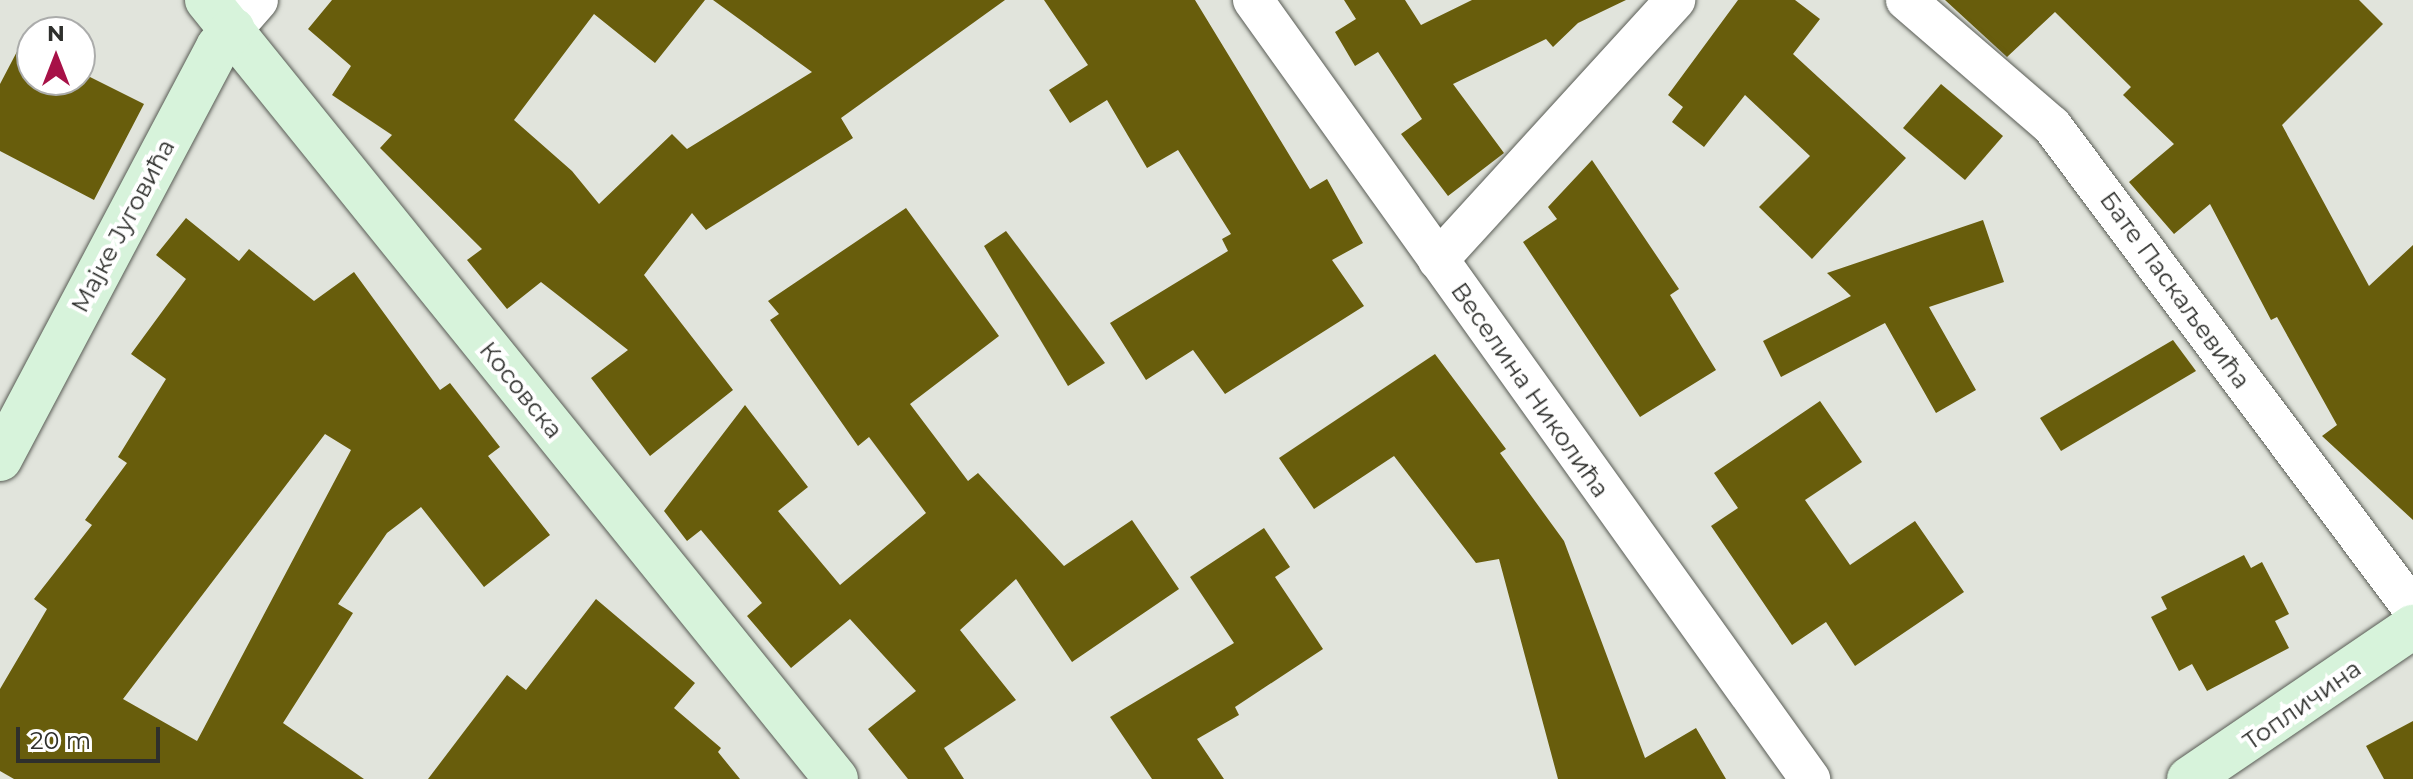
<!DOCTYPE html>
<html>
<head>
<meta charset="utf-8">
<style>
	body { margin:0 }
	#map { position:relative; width:2413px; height:779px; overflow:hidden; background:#e1e4dc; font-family:Montserrat,sans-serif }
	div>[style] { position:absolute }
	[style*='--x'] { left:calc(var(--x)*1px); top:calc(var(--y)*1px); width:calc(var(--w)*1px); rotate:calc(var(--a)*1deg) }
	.building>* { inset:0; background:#685d0c }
	.roads { filter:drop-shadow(0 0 2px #595c55) drop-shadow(0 0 2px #595c55) }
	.street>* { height:40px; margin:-20px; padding:0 20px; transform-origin:20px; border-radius:20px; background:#fff }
	.secondary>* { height:44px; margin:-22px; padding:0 22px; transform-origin:22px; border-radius:22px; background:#d7f3db }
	span { translate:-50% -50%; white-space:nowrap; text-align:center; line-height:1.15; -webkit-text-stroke:8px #fff; paint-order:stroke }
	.street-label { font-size:24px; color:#2e2f2c }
	.north { position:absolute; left:16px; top:16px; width:80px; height:80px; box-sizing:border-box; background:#fff; border:2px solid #abacab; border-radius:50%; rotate:0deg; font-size:22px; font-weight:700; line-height:32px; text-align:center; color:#2e2f2c }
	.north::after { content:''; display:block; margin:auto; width:28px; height:36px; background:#a71147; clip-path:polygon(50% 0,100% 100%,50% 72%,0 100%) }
	.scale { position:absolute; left:16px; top:727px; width:144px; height:36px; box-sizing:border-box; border:4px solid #2e2f2c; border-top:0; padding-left:10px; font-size:24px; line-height:28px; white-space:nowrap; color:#2e2f2c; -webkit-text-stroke:6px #fff; paint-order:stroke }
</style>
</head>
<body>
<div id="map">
	<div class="building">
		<div style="clip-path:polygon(332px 0,705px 0,655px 63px,594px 14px,514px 120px,572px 171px,599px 204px,672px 134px,687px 149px,812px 72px,713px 0,1005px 0,841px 118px,853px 138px,706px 230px,692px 213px,644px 275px,733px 390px,650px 456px,591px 378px,628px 350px,541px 282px,507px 309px,467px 260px,482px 249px,380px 148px,392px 135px,332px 95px,351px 66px,308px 29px)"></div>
		<div style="clip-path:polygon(1044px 0,1195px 0,1310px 189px,1327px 179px,1351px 222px,1363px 243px,1332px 260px,1364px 306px,1225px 394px,1193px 350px,1146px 380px,1110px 323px,1228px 251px,1222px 239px,1231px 234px,1178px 150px,1147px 168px,1107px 100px,1070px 123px,1049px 90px,1088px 65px)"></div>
		<div style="clip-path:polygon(1344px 0,1405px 0,1421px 25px,1472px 0,1626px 0,1578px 23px,1553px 47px,1546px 39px,1453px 84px,1504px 153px,1448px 196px,1401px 134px,1422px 119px,1378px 52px,1355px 66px,1335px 32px,1356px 19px)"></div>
		<div style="clip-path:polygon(1738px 0,1795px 0,1820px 19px,1793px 54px,1906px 158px,1812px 259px,1759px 207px,1810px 156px,1745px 95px,1704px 147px,1672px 122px,1683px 107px,1668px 95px)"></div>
		<div style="clip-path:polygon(1945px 0,2359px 0,2383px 24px,2282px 125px,2369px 286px,2413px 245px,2413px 520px,2322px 436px,2337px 425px,2277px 317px,2271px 320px,2210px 204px,2174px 234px,2129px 182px,2174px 144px,2123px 95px,2131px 87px,2055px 12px,2007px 57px)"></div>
		<div style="clip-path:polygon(22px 42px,32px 47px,32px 80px,80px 80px,80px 72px,144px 104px,94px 200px,0 151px,0 84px)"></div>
		<div style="clip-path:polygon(1941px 84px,2003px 136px,1965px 180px,1903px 128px)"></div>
		<div style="clip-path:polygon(1592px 160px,1679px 289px,1670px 295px,1716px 370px,1640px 417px,1523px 242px,1557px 219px,1548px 207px)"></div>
		<div style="clip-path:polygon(906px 208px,999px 336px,910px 404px,968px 481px,978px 473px,1064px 566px,1132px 520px,1179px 589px,1072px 662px,1016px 579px,960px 630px,1016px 700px,944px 748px,964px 779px,908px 779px,868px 729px,916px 691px,850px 619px,791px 668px,747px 616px,762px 603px,701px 530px,687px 541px,664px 511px,745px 405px,808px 487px,778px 511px,840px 585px,926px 513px,869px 437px,858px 446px,770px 320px,779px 314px,768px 301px)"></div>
		<div style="clip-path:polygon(evenodd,186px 218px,239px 261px,249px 249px,314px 301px,354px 272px,440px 390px,450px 383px,500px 447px,488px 456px,550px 535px,484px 587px,421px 507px,387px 533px,338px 604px,353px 613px,283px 723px,364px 779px,14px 779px,0 771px,0 689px,47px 609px,34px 599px,92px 525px,85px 520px,127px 463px,118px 457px,166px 379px,131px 354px,186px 279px,156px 255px,186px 218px,325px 434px,351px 450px,197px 741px,123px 699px,325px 434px)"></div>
		<div style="clip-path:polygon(1983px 220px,2004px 282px,1929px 307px,1976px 390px,1936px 413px,1885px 323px,1781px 377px,1763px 341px,1851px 296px,1827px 273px)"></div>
		<div style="clip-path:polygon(1006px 231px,1105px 363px,1068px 386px,984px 246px)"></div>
		<div style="clip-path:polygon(2173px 340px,2196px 371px,2061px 451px,2040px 418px)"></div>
		<div style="clip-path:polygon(1435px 354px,1506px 449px,1500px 453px,1564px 541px,1645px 758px,1696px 728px,1726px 779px,1558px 779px,1499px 559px,1476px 563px,1394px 456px,1314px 509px,1279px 458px)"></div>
		<div style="clip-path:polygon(1820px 401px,1862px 462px,1805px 500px,1850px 565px,1915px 521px,1964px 592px,1855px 666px,1826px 622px,1792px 645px,1711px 526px,1738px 508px,1714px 473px)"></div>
		<div style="clip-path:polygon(1264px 528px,1290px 567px,1275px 577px,1323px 649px,1235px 707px,1239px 715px,1197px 739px,1224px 779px,1152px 779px,1110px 717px,1234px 643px,1190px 577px)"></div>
		<div style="clip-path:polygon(2244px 555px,2251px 568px,2262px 562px,2289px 614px,2275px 621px,2289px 648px,2207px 691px,2192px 664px,2179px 671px,2151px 617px,2167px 609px,2161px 597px)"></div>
		<div style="clip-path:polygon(596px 599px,695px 683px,674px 708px,721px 748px,718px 752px,740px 779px,428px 779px,507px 675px,526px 690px)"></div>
		<div style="clip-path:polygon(2413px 721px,2413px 779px,2384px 779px,2366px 746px)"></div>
	</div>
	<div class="roads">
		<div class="street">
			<div style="--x:1253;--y:0;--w:958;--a:54.43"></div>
			<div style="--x:1906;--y:0;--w:193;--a:40.8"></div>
			<div style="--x:2052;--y:126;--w:603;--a:53.23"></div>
			<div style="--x:233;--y:29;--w:38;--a:-49"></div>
			<div style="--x:1438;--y:260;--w:352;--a:-47.6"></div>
		</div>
		<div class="secondary">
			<div style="--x:207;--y:0;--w:1001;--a:51.08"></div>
			<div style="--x:0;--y:459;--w:466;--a:-62.1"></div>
			<div style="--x:218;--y:47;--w:23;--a:-50"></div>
			<div style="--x:2189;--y:779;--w:271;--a:-34.2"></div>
		</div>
	</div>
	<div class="street-label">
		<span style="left:123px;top:226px;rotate:-62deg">Мајке Југовића</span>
		<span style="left:2175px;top:290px;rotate:54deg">Бате Паскаљевића</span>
		<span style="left:521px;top:390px;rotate:51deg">Косовска</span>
		<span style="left:1530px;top:390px;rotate:55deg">Веселина Николића</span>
		<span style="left:2302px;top:705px;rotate:-35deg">Топличина</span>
	</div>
	<div class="north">N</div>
	<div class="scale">20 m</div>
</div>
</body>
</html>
